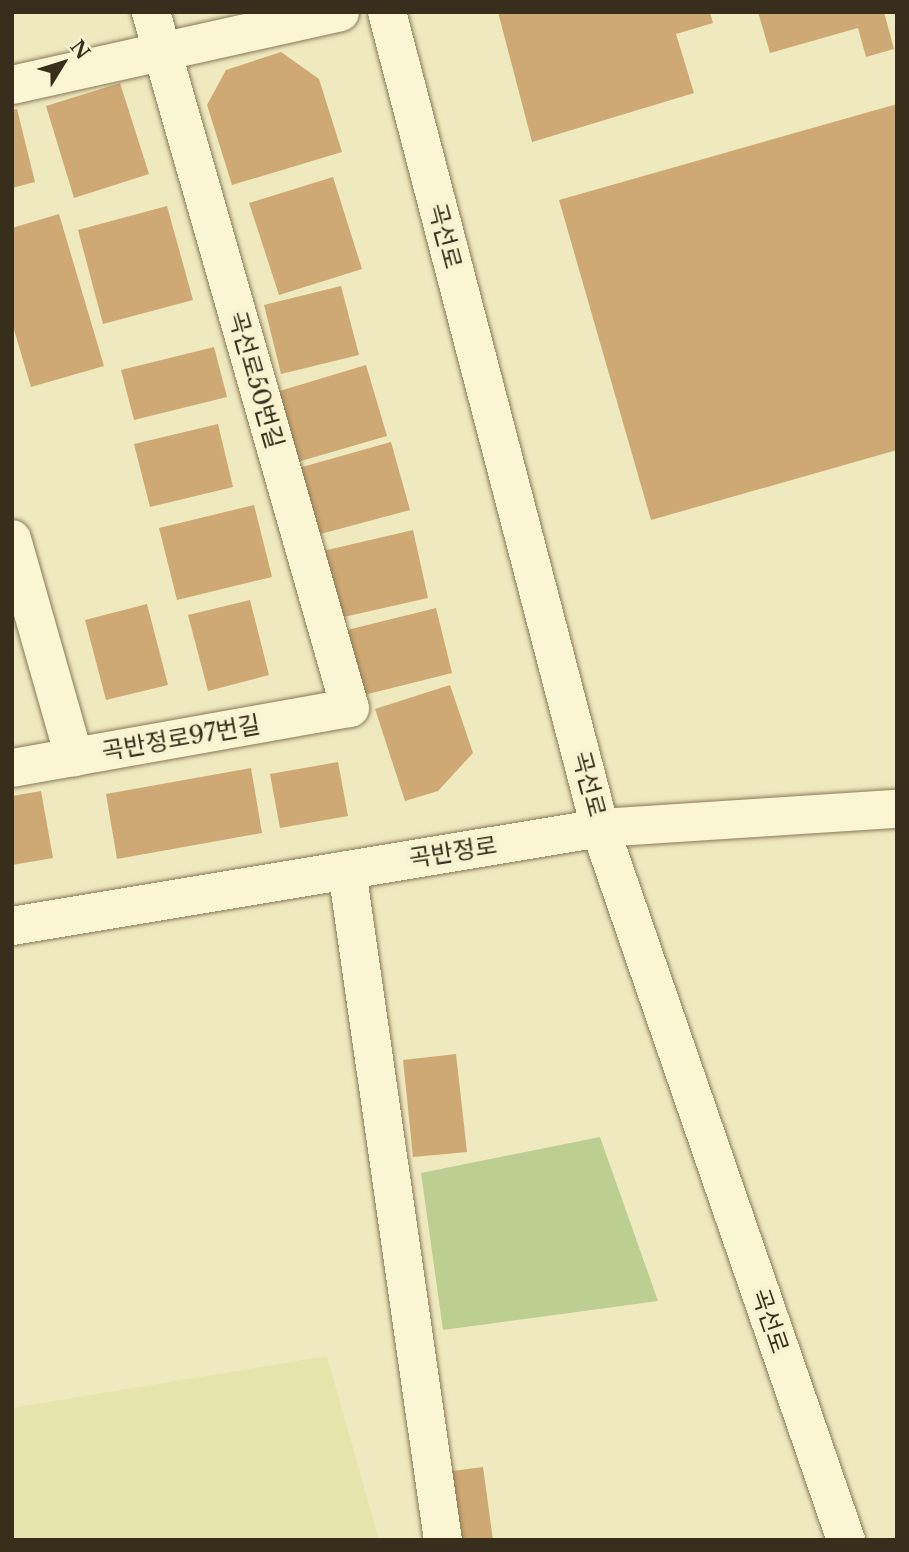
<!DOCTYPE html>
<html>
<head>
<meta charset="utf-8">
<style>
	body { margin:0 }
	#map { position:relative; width:909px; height:1552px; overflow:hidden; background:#efe9c0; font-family:"Libre Baskerville","Noto Sans KR",serif }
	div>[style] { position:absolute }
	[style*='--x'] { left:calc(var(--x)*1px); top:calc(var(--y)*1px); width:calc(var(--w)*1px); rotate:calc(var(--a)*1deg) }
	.farmland>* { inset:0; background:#e5e5ad }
	.green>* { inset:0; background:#bdce93 }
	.building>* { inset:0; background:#cfa974 }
	.roads { filter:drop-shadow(0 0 2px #897a57) drop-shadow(0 0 2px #897a57) }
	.minor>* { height:38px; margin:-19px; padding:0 19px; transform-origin:19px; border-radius:19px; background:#faf5d3 }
	.secondary>* { height:38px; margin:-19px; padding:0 19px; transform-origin:19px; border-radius:19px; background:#faf5d3 }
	span { translate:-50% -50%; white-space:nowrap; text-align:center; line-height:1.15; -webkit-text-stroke:7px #f7f2d0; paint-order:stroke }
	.street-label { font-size:24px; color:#382e1c }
	.frame { position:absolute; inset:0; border:14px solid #382e1c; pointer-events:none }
	.north { position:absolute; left:28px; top:28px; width:70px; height:70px; -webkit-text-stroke:5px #f7f2d0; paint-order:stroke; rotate:52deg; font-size:19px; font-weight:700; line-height:28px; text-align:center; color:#382e1c }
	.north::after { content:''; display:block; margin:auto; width:24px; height:32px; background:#382e1c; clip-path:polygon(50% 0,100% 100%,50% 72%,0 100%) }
</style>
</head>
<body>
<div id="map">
	<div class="farmland">
		<div style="clip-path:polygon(327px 1356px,379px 1540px,12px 1540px,12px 1408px)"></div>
	</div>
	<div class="green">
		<div style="clip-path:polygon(600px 1137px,658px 1301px,443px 1330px,421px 1173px)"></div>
	</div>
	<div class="building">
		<div style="clip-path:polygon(498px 12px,710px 12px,713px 23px,676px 34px,694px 93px,532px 142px)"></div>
		<div style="clip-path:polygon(758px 12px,884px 12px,894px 49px,866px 57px,858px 28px,770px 53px)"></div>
		<div style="clip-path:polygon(281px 52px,319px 79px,342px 152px,232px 185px,207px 105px,226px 70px)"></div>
		<div style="clip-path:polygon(120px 83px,149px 174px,74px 198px,46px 106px)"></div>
		<div style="clip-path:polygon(897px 104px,897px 450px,651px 520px,559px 200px)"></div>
		<div style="clip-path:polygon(17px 109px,35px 182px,12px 188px,12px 110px)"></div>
		<div style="clip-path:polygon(333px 177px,362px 269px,279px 295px,249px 203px)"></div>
		<div style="clip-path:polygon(167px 206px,193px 300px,103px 324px,78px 230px)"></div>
		<div style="clip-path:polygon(59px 214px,104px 366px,31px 387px,12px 323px,12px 228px)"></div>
		<div style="clip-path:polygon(341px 286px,359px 355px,281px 374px,264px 305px)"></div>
		<div style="clip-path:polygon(214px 347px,227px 397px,134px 420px,121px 370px)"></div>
		<div style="clip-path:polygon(366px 365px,387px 436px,294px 463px,273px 393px)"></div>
		<div style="clip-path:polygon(218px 424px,233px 487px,150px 507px,134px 444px)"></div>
		<div style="clip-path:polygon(391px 442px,410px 510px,313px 536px,295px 469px)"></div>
		<div style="clip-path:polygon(254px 505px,272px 577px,177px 600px,159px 528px)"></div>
		<div style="clip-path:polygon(413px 530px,428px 598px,326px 621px,310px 554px)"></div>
		<div style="clip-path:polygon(250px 600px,269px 675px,208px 691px,188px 615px)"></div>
		<div style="clip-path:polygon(147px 604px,168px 685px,106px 700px,85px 620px)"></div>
		<div style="clip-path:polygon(436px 608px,452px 673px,352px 698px,335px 633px)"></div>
		<div style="clip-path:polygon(450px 685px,473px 753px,438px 791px,405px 801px,375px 709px)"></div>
		<div style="clip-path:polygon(338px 762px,348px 816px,280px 828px,270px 774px)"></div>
		<div style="clip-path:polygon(251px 768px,262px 833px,117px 859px,106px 794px)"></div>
		<div style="clip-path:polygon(41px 791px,53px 858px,12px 865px,12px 796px)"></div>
		<div style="clip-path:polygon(456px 1054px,467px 1152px,413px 1157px,403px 1060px)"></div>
		<div style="clip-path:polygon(483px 1467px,493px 1540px,461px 1540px,452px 1471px)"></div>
	</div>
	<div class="roads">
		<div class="minor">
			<div style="--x:387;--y:12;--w:843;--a:75.37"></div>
			<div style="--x:12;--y:85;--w:336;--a:-12.5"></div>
			<div style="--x:12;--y:539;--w:227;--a:74.1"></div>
			<div style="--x:12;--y:768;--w:343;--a:-10.1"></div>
			<div style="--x:350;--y:708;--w:724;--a:-105.96"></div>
			<div style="--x:347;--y:870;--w:677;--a:81.85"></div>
			<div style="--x:12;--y:926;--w:596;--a:-9.46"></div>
			<div style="--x:600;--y:828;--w:298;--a:-3.7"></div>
		</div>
		<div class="secondary">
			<div style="--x:600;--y:828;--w:753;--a:70.94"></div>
		</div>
	</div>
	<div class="street-label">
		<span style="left:445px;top:236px;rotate:75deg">곡선로</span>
		<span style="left:256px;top:380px;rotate:74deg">곡선로50번길</span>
		<span style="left:181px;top:738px;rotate:-10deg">곡반정로97번길</span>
		<span style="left:589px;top:784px;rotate:75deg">곡선로</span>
		<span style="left:453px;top:852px;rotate:-9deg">곡반정로</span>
		<span style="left:770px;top:1321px;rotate:71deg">곡선로</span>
	</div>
	<div class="frame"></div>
	<div class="north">N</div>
</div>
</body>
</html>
